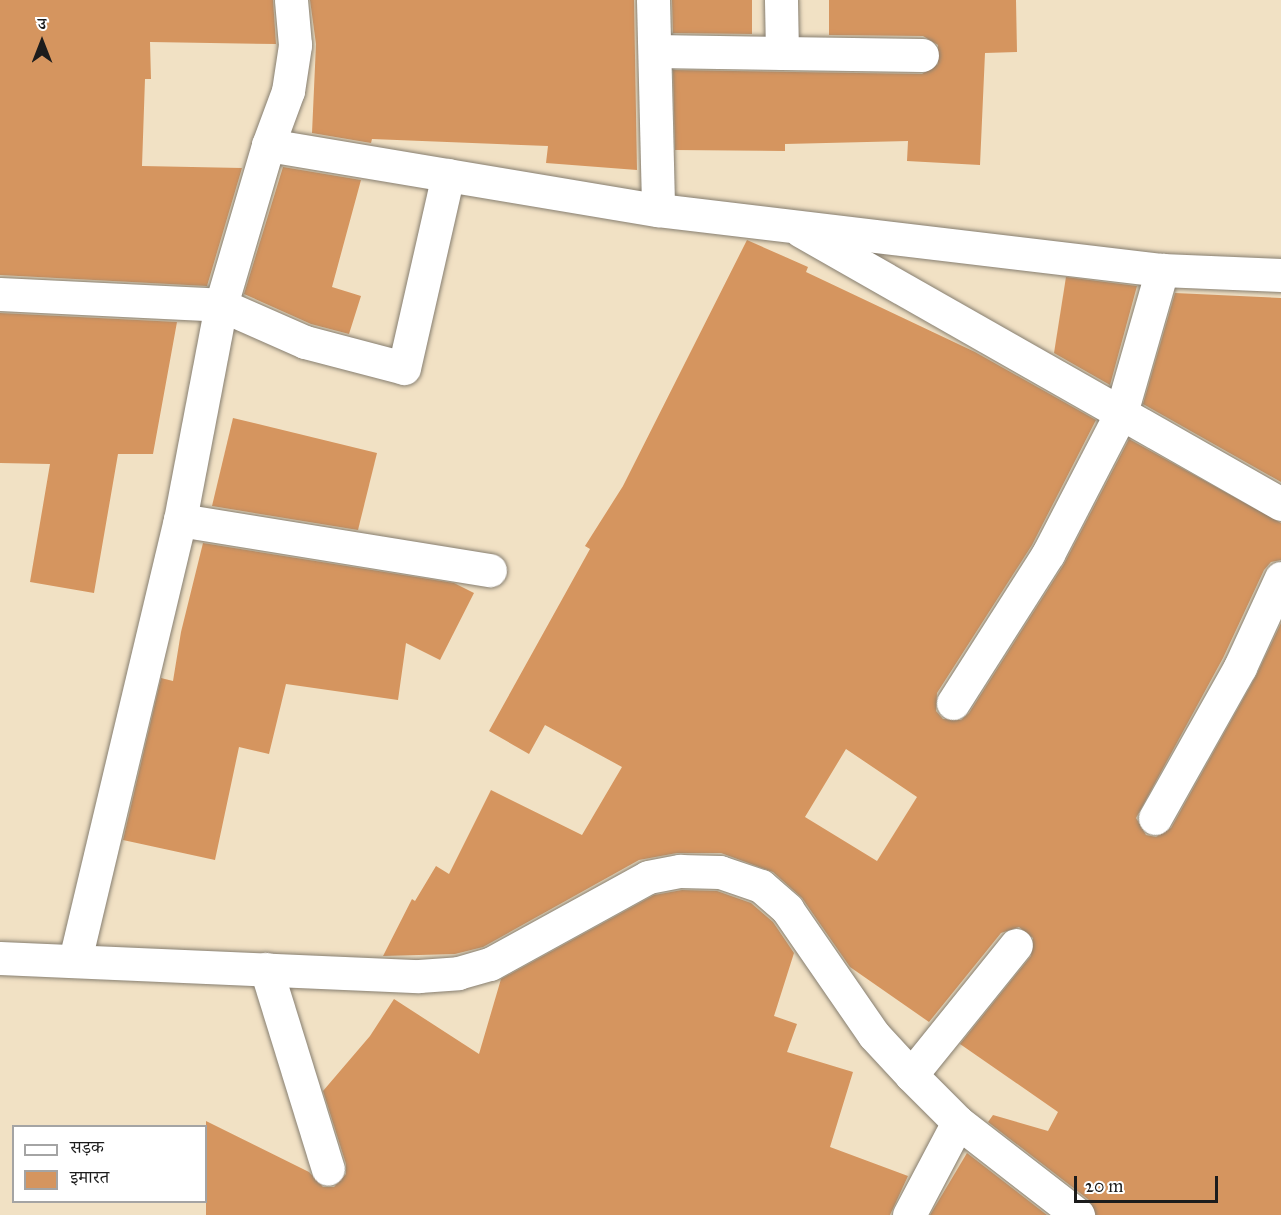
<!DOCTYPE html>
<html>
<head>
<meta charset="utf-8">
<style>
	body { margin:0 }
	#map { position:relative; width:1281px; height:1215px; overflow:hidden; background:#f1e1c4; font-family:"IM FELL Great Primer","Noto Serif Devanagari",serif }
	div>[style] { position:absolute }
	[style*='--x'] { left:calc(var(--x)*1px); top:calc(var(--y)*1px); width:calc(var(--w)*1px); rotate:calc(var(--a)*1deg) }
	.building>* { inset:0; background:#d5955f }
	.roads { filter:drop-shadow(0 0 2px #867e70) drop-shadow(0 0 2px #867e70) }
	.minor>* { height:33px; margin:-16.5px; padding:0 16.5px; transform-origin:16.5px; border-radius:16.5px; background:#fff }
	span { translate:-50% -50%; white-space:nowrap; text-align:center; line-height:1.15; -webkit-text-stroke:5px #fff; paint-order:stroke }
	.legend { position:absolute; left:12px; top:1125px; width:195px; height:78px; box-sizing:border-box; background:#fff; border:2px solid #a4a4a4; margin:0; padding:8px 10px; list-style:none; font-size:18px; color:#1c1c1c }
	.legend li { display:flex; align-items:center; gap:12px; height:30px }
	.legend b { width:30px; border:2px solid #a4a4a4 }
	.north { position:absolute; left:12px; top:12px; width:60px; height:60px; -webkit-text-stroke:4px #fff; paint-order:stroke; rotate:0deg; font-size:16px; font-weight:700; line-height:24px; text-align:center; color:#1c1c1c }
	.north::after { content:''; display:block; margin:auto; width:21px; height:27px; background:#1c1c1c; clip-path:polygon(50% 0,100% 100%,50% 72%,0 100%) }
	.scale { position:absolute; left:1074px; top:1176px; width:144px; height:27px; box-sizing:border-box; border:3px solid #1c1c1c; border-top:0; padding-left:8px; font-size:18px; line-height:21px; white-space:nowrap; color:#1c1c1c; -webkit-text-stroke:4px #fff; paint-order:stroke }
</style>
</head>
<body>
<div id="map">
	<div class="building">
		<div style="clip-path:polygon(0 0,273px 0,276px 44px,150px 42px,151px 79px,145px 79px,142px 166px,242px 168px,207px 286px,0 275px)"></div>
		<div style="clip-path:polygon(310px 0,634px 0,637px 170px,546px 163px,548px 146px,372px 139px,371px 143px,312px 133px,316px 44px)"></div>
		<div style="clip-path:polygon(672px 0,752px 0,752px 34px,673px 33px)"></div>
		<div style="clip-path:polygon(829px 0,1016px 0,1017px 52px,985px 53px,980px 165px,907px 161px,908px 141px,785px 144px,785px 151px,675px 150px,673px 70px,922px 74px,938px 64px,938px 45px,923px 36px,829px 35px)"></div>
		<div style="clip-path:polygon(283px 167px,361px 180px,332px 287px,361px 296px,349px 334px,311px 324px,244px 294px)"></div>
		<div style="clip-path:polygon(evenodd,747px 240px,808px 267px,806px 272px,975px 352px,1096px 420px,1032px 545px,937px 693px,936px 711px,943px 719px,961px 720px,969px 713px,1064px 564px,1129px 439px,1281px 523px,1281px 560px,1271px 562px,1264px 570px,1223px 658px,1136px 818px,1146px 835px,1156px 837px,1171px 828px,1256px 676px,1281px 623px,1281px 1215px,1096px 1215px,1089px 1200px,988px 1122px,993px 1115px,1048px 1131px,1058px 1112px,960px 1044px,1031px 956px,1033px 938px,1019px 927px,1001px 933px,929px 1022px,850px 967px,802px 898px,773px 872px,721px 853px,677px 853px,639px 860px,483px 947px,455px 954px,383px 956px,412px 899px,415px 901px,436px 866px,449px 874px,491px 790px,582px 835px,622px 767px,545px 725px,529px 754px,489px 731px,590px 549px,585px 546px,623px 486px,747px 240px,846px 749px,917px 797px,877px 861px,805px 817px,846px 749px)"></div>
		<div style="clip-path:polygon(1066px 277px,1137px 286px,1110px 385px,1054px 353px)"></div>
		<div style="clip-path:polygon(1175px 293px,1281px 298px,1281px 482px,1143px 404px)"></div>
		<div style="clip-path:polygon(0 313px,177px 322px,153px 454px,118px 454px,94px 593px,30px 582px,50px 464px,0 463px)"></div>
		<div style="clip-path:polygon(233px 418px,377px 453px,358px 530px,212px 506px)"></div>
		<div style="clip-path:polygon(203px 543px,454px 583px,474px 593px,440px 660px,406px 643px,398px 700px,286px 684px,269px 754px,239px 747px,215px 860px,123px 840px,161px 678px,173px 681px,181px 632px)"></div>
		<div style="clip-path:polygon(682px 890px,717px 891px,751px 903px,773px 922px,794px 953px,774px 1016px,797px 1024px,787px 1052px,853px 1072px,830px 1147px,908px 1176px,890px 1215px,206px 1215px,206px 1121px,309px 1172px,323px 1187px,334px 1187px,346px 1174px,346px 1164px,323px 1091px,370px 1036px,394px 999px,479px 1054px,501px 979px,654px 895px)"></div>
		<div style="clip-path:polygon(967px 1153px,1047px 1215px,930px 1215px)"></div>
	</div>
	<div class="roads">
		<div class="minor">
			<div style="--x:653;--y:0;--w:210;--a:88.6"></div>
			<div style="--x:655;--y:51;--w:127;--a:0.9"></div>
			<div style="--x:782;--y:53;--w:53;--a:-91.1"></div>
			<div style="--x:782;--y:53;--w:140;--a:0.8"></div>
			<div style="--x:268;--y:145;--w:395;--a:9.5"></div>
			<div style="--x:658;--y:210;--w:508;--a:6.79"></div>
			<div style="--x:1162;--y:270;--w:119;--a:2.4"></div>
			<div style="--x:801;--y:231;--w:552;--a:29.63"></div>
			<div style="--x:0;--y:294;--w:221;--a:2.8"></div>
			<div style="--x:221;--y:305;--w:92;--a:23.8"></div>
			<div style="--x:305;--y:342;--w:102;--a:14.7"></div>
			<div style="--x:404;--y:368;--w:198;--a:-77.2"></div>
			<div style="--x:180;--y:520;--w:314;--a:9.2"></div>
			<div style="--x:953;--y:703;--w:177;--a:-57.5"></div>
			<div style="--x:1048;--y:554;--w:159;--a:-62.6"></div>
			<div style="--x:1121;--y:413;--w:149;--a:-74"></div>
			<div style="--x:1155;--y:818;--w:173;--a:-60.6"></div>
			<div style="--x:1240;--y:667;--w:98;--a:-65.3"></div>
			<div style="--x:0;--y:958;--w:419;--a:2.5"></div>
			<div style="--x:419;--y:976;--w:39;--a:-4"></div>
			<div style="--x:458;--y:973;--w:33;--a:-16"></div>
			<div style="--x:490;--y:964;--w:180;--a:-28.8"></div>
			<div style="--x:648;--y:877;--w:33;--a:-11"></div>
			<div style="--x:680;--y:871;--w:40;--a:1.4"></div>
			<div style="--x:720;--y:872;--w:43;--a:18.9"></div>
			<div style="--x:761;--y:886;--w:35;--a:41"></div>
			<div style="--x:787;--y:909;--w:153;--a:55.4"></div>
			<div style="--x:874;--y:1035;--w:54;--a:47.2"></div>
			<div style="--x:911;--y:1075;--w:66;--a:45"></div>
			<div style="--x:958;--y:1122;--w:152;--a:37.8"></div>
			<div style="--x:75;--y:960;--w:452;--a:-76.6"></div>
			<div style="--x:180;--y:520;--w:219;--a:-79.2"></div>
			<div style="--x:221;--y:305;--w:167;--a:-73.6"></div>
			<div style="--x:268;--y:145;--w:58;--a:-69.7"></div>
			<div style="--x:288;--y:91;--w:47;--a:-81.3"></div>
			<div style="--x:295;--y:45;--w:45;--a:-95.1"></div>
			<div style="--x:266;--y:969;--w:209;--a:72.8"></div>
			<div style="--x:911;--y:1075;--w:167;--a:-51.1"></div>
			<div style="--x:909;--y:1215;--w:105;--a:-62.2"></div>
		</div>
	</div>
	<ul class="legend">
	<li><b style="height:8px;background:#fff"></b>सड़क</li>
	<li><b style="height:16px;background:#d5955f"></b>इमारत</li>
	</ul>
	<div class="north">उ</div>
	<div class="scale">20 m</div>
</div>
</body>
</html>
